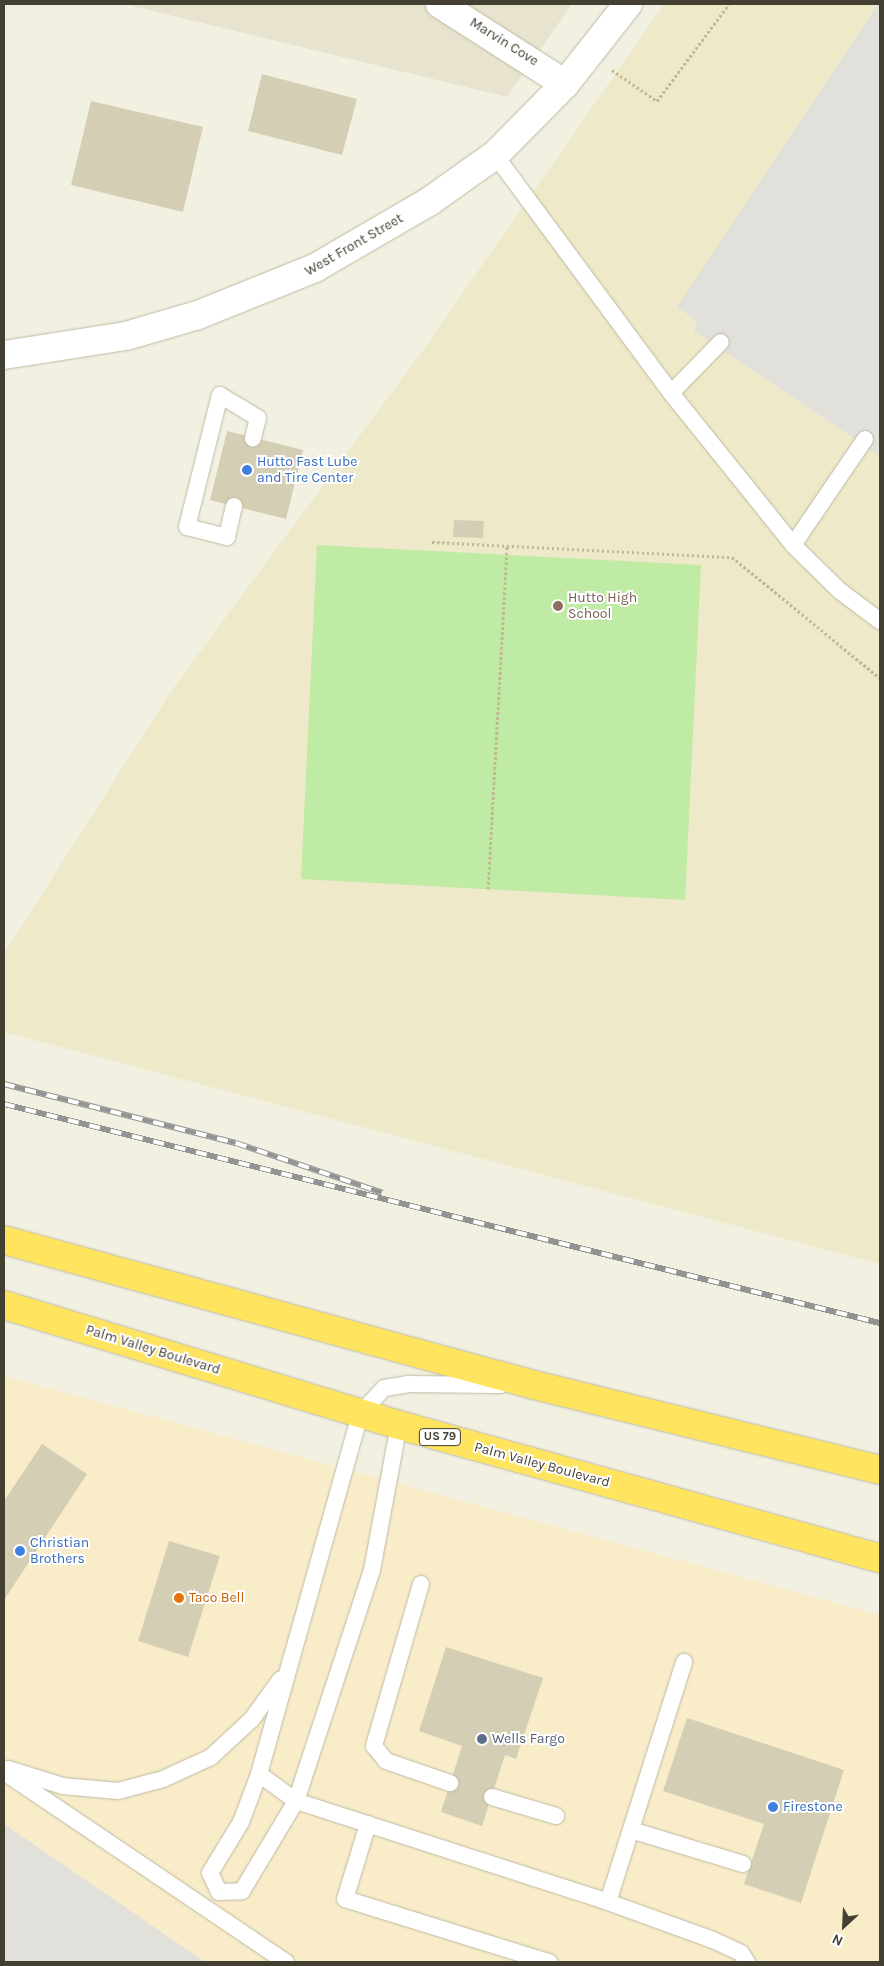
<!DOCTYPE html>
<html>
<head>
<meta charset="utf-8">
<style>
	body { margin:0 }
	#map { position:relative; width:884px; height:1966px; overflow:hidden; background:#f2f0e1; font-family:Karla,sans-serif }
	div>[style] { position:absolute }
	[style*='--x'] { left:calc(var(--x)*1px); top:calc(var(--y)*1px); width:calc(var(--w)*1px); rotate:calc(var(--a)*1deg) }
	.residential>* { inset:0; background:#e7e3ce }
	.commercial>* { inset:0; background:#f8ecc9 }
	.education>* { inset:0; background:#ede9c9 }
	.green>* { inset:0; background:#c0eba5 }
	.parking>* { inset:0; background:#e2e0da }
	.building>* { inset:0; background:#d4ceb5 }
	.path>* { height:3px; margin-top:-1.5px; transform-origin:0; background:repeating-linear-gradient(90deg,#c1b993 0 2.5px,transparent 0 5px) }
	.roads { filter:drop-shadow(0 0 1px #bebaa3) drop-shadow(0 0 1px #bebaa3) }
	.lane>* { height:16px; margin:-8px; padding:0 8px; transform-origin:8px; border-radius:8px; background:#fff }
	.street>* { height:28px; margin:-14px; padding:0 14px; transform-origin:14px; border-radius:14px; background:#fff }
	.highway>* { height:28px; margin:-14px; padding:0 14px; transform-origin:14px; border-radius:14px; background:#ffe45f }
	.rail>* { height:5.5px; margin-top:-2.75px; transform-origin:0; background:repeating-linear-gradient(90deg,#fff 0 11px,#939393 0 22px); box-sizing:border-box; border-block:1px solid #939393 }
	.dots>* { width:14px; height:14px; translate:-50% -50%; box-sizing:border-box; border:2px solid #fff; border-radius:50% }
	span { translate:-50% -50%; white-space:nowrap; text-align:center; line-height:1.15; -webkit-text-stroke:4px #fff; paint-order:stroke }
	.shield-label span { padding:1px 4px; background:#fff; border:1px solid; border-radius:4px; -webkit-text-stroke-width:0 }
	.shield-label { font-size:12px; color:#444031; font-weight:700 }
	.street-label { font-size:14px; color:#444031 }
	.shop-label { font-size:14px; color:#366cbe }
	.left { translate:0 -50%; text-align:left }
	.education-label { font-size:14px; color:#785e54 }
	.food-label { font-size:14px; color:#c56008 }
	.service-label { font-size:14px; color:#4e5e75 }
	.frame { position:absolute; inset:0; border:5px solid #444031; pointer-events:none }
	.north { position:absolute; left:819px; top:1901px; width:50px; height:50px; -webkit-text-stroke:4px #fff; paint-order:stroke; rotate:205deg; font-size:14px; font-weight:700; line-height:20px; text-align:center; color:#444031 }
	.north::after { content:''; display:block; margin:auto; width:18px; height:22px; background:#444031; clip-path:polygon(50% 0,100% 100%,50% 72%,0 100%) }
</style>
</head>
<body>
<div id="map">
	<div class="residential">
		<div style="clip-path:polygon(124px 4px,572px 4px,507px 97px)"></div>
	</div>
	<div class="commercial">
		<div style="clip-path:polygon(4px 1376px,880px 1615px,880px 1962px,4px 1962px)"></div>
	</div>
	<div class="education">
		<div style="clip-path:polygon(664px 4px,880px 4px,880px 1264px,4px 1032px,4px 954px,172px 690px,421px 353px)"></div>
	</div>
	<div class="green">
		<div style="clip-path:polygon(317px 545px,701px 565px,685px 900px,301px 879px)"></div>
	</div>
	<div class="parking">
		<div style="clip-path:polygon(878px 4px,880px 4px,880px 456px,694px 331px,697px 321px,677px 307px)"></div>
		<div style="clip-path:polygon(4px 1824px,205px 1962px,4px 1962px)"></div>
	</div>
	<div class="building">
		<div style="clip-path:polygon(262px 74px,357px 99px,342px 155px,248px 131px)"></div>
		<div style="clip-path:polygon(91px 101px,203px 127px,183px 212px,71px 185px)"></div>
		<div style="clip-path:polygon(227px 431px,303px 450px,286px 519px,210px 500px)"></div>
		<div style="clip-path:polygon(454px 520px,484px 521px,483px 538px,453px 537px)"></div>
		<div style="clip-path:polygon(42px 1444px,87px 1474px,4px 1600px,4px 1501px)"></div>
		<div style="clip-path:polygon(169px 1541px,220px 1556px,188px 1657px,138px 1641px)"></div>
		<div style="clip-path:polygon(446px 1647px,543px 1678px,516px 1759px,505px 1755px,482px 1826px,441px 1812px,462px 1746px,419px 1731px)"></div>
		<div style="clip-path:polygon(687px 1718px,844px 1770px,801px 1903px,744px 1884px,764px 1824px,663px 1791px)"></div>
	</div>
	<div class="path">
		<div style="--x:612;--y:70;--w:55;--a:34.6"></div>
		<div style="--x:657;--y:101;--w:121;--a:-53.4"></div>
		<div style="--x:432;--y:542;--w:300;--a:2.9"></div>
		<div style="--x:732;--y:557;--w:191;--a:39.3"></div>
		<div style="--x:488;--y:889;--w:345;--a:-86.8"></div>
	</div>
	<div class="roads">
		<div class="lane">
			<div style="--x:495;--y:155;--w:296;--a:53.5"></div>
			<div style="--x:671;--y:393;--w:195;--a:51.2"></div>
			<div style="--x:793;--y:545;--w:66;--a:44.4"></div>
			<div style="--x:840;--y:591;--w:50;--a:36.9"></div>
			<div style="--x:671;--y:393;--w:71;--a:-45.6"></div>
			<div style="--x:234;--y:506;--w:32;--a:103"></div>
			<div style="--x:227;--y:537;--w:41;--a:-166"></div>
			<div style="--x:187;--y:527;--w:136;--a:-76"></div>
			<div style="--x:220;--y:395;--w:44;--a:31.2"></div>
			<div style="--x:258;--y:418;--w:21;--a:104"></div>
			<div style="--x:793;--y:545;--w:128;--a:-55.8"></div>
			<div style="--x:421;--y:1584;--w:169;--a:106.2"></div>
			<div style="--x:374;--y:1746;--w:19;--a:51"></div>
			<div style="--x:386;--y:1761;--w:68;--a:19"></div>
			<div style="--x:8;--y:1769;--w:58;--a:17.2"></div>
			<div style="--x:63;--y:1786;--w:55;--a:5.2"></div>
			<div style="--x:118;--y:1791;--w:47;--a:-14.9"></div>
			<div style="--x:163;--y:1779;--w:53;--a:-24.6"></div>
			<div style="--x:211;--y:1757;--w:56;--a:-42.8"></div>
			<div style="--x:252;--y:1719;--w:49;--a:-54.1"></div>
			<div style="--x:4;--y:1772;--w:340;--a:34"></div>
			<div style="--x:259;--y:1774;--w:46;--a:36.1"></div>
			<div style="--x:296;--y:1801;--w:328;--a:17.9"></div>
			<div style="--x:608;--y:1902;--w:112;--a:19.9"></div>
			<div style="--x:713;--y:1940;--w:31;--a:25"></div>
			<div style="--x:741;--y:1953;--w:11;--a:56"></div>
			<div style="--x:492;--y:1797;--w:67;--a:16.5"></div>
			<div style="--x:368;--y:1824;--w:78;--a:107"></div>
			<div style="--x:345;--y:1899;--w:214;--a:17.2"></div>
			<div style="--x:631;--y:1830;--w:117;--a:16.9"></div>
			<div style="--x:219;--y:1892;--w:21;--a:-115"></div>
			<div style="--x:210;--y:1873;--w:60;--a:-58.7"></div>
			<div style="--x:241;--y:1822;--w:51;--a:-69.4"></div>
			<div style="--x:259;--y:1774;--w:374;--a:-74.3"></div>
			<div style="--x:360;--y:1414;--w:35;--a:-47"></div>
			<div style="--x:384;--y:1388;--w:24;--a:-9"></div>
			<div style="--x:408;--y:1384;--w:93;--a:0.6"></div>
			<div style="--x:219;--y:1892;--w:23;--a:-2"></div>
			<div style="--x:242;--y:1891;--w:105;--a:-59"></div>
			<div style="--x:296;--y:1801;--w:243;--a:-71.8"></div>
			<div style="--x:372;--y:1570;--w:147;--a:-79.5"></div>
			<div style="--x:608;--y:1902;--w:252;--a:-72.4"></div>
		</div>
		<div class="street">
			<div style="--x:440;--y:4;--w:148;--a:32.6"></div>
			<div style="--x:4;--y:355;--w:123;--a:-8.9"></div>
			<div style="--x:126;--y:336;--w:75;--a:-16.3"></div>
			<div style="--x:198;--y:315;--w:126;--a:-21.9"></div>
			<div style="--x:315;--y:268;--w:133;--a:-30.2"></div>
			<div style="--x:430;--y:201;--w:80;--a:-35.3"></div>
			<div style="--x:495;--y:155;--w:100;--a:-45.4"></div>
			<div style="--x:565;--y:84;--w:102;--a:-51.8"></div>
		</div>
		<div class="highway">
			<div style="--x:4;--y:1240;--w:549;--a:15.3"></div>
			<div style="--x:534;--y:1385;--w:356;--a:13.8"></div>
			<div style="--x:4;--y:1305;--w:413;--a:16.9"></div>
			<div style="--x:399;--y:1425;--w:499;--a:15.5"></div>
		</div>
	</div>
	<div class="rail">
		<div style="--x:4;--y:1084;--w:239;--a:14.3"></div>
		<div style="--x:236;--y:1143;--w:155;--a:18.8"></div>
		<div style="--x:4;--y:1104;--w:903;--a:14.04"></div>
	</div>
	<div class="dots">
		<div style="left:247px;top:470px;background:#3f7fe0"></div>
		<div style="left:558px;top:606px;background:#8d6e63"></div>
		<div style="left:20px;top:1551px;background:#3f7fe0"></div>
		<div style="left:179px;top:1598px;background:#e8710a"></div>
		<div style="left:482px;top:1739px;background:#5c6f8a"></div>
		<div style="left:773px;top:1807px;background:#3f7fe0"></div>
	</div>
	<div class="shield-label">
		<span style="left:440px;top:1437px">US 79</span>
	</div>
	<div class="street-label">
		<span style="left:504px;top:42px;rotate:32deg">Marvin Cove</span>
		<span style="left:354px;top:245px;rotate:-30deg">West Front Street</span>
		<span style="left:153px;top:1350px;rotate:17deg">Palm Valley Boulevard</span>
		<span style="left:542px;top:1465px;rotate:15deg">Palm Valley Boulevard</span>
	</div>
	<div class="shop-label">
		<span class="left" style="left:257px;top:470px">Hutto Fast Lube<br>and Tire Center</span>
		<span class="left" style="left:30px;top:1551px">Christian<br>Brothers</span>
		<span class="left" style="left:783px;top:1807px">Firestone</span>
	</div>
	<div class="education-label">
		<span class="left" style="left:568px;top:606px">Hutto High<br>School</span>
	</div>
	<div class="food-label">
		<span class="left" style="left:189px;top:1598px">Taco Bell</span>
	</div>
	<div class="service-label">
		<span class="left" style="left:492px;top:1739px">Wells Fargo</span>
	</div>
	<div class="frame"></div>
	<div class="north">N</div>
</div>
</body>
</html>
